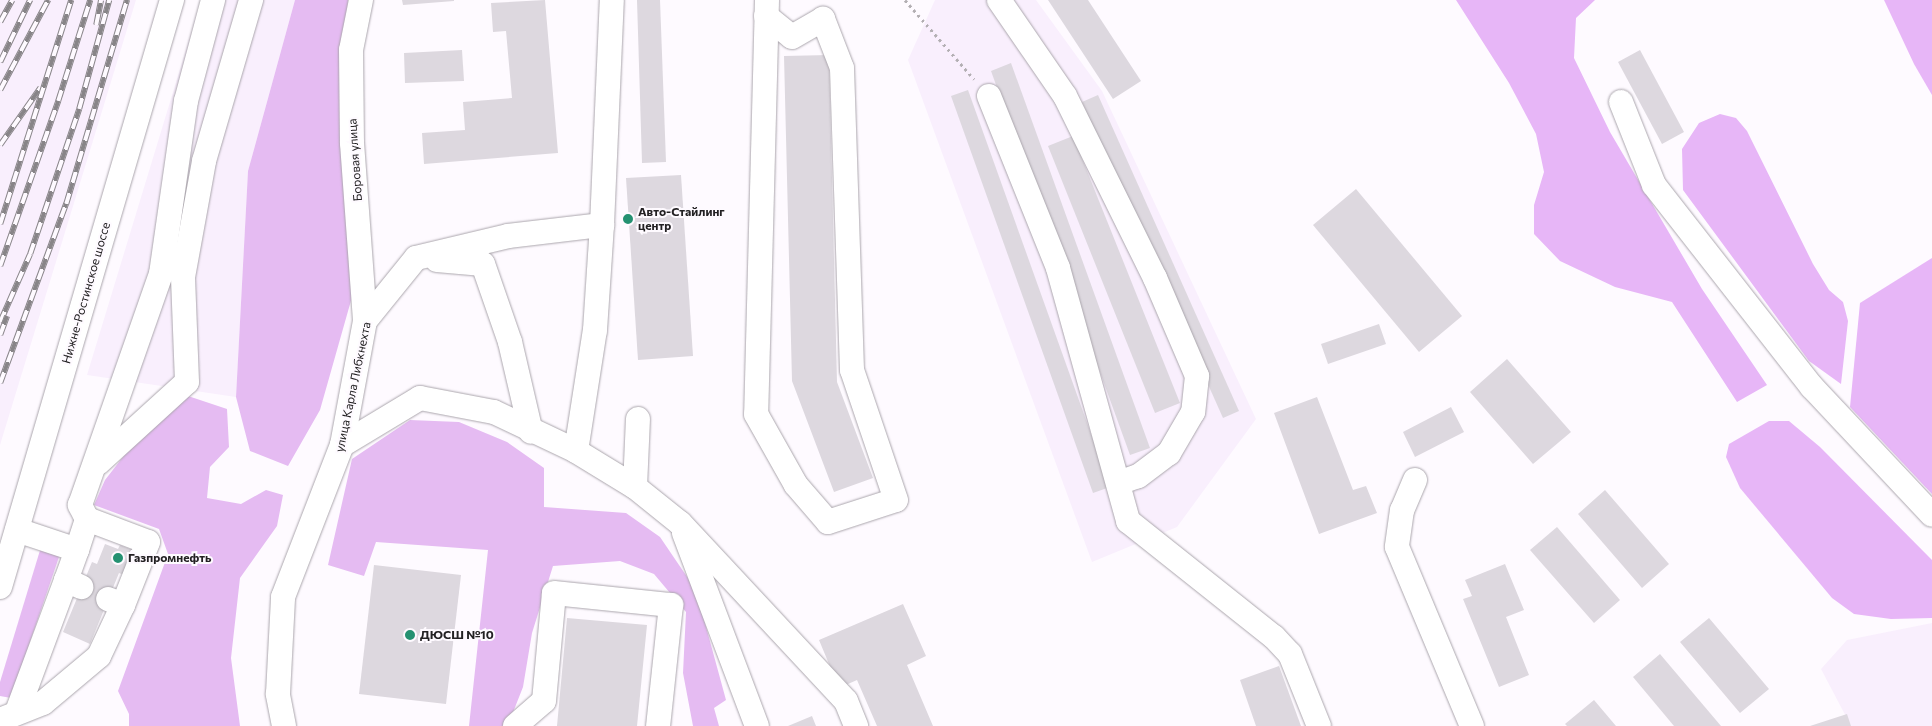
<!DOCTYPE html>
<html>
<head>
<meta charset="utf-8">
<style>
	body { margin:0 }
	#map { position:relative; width:1932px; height:726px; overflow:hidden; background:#fefaff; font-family:Commissioner,sans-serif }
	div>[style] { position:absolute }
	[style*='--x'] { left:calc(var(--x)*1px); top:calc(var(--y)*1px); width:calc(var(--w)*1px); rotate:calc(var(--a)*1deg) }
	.built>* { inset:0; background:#f9effd }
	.green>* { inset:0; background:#e5bbf2 }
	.forest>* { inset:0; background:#e7b6f7 }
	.building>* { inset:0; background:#ddd8df }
	.path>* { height:3px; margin-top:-1.5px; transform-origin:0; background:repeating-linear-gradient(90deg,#b3afb3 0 2.5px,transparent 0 6.5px) }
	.roads { filter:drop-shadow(0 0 1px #aba6ad) drop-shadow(0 0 1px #aba6ad) }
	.minor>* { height:24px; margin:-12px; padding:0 12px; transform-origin:12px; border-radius:12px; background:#fff }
	.rail>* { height:5.5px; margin-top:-2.75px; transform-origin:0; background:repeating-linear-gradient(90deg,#fefaff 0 11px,#888588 0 22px); box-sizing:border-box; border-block:1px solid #888588 }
	.dots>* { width:14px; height:14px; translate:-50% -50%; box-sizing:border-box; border:2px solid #fefaff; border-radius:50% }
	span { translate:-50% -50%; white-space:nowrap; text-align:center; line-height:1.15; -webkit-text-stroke:4px #fefaff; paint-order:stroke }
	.street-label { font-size:12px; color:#232123 }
	.poi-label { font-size:12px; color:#232123; font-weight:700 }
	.left { translate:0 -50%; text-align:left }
</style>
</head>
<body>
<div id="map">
	<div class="built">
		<div style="clip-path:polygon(0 0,136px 0,0 445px)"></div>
		<div style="clip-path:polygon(201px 0,295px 0,248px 171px,236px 397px,87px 375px)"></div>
		<div style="clip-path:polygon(935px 0,1036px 0,1102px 91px,1256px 419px,1177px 527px,1092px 562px,908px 60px)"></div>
		<div style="clip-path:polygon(1932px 623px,1932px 726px,1851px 726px,1821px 669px,1847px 640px)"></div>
	</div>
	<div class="green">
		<div style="clip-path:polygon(295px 0,348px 0,343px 94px,354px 290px,320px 410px,288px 466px,250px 451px,236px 397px,248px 171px)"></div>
		<div style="clip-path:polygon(188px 396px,227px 409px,229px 447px,210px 467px,207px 498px,241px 504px,266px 490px,283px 495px,277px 526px,240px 578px,231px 658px,240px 726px,129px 726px,129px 714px,118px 691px,168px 554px,159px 529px,94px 505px,105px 480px,151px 421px)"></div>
		<div style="clip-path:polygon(410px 420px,459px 422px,507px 442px,544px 468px,544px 507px,626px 513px,660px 537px,696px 590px,726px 700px,714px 708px,719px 726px,693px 726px,683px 673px,686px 612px,654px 574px,620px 561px,553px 566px,532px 633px,523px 687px,510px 720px,502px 726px,469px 726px,488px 550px,376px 542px,364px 576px,328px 565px,352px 459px)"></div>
		<div style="clip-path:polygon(41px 547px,60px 554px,11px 698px,0 696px,0 682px)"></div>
	</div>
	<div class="forest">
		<div style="clip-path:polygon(1456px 0,1595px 0,1576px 18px,1574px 58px,1610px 132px,1702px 289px,1767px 385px,1737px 402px,1672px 302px,1615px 287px,1560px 261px,1534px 234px,1534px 205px,1544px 172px,1536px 134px,1509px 83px)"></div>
		<div style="clip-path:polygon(1884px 0,1932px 0,1932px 95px,1914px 64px)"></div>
		<div style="clip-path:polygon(1720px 114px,1736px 118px,1747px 131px,1813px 264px,1829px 290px,1843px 302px,1848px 321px,1841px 384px,1809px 361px,1683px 190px,1682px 149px,1699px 123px)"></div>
		<div style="clip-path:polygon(1932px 258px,1932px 494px,1850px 407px,1860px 303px)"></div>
		<div style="clip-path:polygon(1769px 421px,1789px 421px,1820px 447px,1932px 560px,1932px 618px,1891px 619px,1854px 614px,1832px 598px,1740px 488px,1726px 457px,1729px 444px)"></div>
	</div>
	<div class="building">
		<div style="clip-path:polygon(402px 0,454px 0,454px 1px,403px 5px)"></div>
		<div style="clip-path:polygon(545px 0,558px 153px,424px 164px,422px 133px,465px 130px,463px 102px,512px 98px,506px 31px,493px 32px,491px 3px)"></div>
		<div style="clip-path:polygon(637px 0,660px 0,666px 162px,642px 163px)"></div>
		<div style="clip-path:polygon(1048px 0,1088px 0,1141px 81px,1113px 99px)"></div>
		<div style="clip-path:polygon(462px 50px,464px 81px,405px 83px,404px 53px)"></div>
		<div style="clip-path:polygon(1640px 50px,1684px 132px,1662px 144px,1618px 62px)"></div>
		<div style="clip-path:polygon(829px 55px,837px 382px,873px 478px,834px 492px,792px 381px,784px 56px)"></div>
		<div style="clip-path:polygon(1011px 63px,1150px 448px,1130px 455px,991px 71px)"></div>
		<div style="clip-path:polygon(968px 90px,1110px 487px,1093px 493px,951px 96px)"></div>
		<div style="clip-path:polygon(1098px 95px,1239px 411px,1223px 418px,1082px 102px)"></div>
		<div style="clip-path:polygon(1073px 136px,1180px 403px,1155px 413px,1048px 146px)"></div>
		<div style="clip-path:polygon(681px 175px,693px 356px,638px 360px,626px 178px)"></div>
		<div style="clip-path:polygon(1356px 189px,1462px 316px,1419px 352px,1313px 225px)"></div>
		<div style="clip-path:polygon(1379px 324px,1386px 344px,1328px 364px,1321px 344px)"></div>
		<div style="clip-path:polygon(1507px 359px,1571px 432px,1533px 464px,1470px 392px)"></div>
		<div style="clip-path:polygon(1317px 397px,1353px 490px,1366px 486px,1377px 513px,1319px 534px,1274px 413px)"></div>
		<div style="clip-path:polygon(1451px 407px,1464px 432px,1415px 457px,1403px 432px)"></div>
		<div style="clip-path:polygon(1605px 490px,1669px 564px,1642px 588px,1578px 514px)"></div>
		<div style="clip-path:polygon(1557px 527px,1620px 600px,1594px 623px,1530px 550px)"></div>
		<div style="clip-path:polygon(105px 544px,118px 549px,120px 545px,138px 552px,128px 577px,119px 573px,90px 644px,63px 632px,92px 562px,97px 564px)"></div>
		<div style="clip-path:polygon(1505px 564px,1524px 610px,1506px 617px,1529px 675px,1499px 687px,1463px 599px,1472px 596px,1465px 580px)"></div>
		<div style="clip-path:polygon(374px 565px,461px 575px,446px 704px,359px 694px)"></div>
		<div style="clip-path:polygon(903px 604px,926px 656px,907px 665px,933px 726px,877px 726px,857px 680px,839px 688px,819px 640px)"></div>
		<div style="clip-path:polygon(567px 618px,647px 625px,637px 726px,557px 726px)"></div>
		<div style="clip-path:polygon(1709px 618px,1769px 689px,1740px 713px,1680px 642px)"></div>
		<div style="clip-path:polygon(1660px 654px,1721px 726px,1674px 726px,1633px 677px)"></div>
		<div style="clip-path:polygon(1279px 666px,1301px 726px,1256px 726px,1240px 680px)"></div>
		<div style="clip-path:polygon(1594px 700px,1616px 726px,1567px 726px,1565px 724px)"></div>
		<div style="clip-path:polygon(1847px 714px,1851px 726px,1810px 726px)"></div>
		<div style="clip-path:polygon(812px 716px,816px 726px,788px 726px)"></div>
	</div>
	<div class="path">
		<div style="--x:905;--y:0;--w:105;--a:48.9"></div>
	</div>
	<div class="roads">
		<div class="minor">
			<div style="--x:361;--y:0;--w:51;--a:101.3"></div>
			<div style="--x:351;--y:50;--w:93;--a:89.4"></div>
			<div style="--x:352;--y:143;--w:178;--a:85.8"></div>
			<div style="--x:767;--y:0;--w:414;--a:91.5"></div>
			<div style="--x:756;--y:414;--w:81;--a:60.6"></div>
			<div style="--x:796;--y:485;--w:49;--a:49.1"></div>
			<div style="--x:828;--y:522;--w:71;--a:-17.9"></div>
			<div style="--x:896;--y:500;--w:137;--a:-108.7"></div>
			<div style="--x:852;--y:370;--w:302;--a:-91.9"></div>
			<div style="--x:842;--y:68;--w:53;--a:-111.2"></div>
			<div style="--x:999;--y:0;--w:116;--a:55.5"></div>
			<div style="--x:1065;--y:96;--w:203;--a:63.7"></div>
			<div style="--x:1155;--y:278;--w:107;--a:66.8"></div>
			<div style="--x:1197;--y:376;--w:36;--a:96"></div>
			<div style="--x:1193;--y:412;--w:48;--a:120.3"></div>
			<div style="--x:1169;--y:453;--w:39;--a:143"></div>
			<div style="--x:1138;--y:476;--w:20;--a:160"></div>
			<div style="--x:766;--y:16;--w:33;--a:39"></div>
			<div style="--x:792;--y:37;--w:36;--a:-30"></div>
			<div style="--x:989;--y:96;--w:185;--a:68.1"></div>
			<div style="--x:1058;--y:268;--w:263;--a:74.5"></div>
			<div style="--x:1128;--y:521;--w:186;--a:38.5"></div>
			<div style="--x:1274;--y:637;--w:23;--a:47"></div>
			<div style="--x:1290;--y:654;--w:78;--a:68.1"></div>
			<div style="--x:1621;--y:102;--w:89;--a:68.3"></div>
			<div style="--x:1654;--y:185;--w:256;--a:52"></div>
			<div style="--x:1812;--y:387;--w:175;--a:46.8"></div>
			<div style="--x:437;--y:260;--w:46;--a:5"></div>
			<div style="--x:483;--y:264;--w:83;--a:70.9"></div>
			<div style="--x:510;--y:342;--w:92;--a:76.9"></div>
			<div style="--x:342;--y:445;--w:91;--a:-31.1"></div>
			<div style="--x:420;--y:398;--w:75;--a:10.7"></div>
			<div style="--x:494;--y:412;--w:91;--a:25.4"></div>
			<div style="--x:576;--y:451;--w:69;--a:31.4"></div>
			<div style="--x:635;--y:487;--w:58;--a:38.7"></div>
			<div style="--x:680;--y:523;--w:243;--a:47"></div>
			<div style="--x:846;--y:701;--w:27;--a:68"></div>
			<div style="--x:576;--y:451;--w:122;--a:-81.1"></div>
			<div style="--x:595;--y:330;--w:105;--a:-86.2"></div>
			<div style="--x:98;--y:463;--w:120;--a:-42.3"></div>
			<div style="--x:187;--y:382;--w:105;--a:-92.2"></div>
			<div style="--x:183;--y:277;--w:118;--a:-79.7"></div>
			<div style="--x:204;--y:161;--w:168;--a:-73.7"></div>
			<div style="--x:1415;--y:480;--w:33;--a:113"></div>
			<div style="--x:1402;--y:510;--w:37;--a:98"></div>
			<div style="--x:1397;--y:547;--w:194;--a:67.3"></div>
			<div style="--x:635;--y:487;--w:68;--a:-87.5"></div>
			<div style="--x:87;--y:519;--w:16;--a:-117"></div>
			<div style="--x:80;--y:505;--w:245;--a:-70.7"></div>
			<div style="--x:161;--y:274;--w:175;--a:-81.8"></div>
			<div style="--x:186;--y:101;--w:105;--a:-75"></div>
			<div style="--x:17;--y:530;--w:63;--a:18.4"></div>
			<div style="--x:77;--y:550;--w:32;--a:110"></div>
			<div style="--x:66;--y:580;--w:17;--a:25"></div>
			<div style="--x:684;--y:533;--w:206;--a:69.3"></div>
			<div style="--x:77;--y:550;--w:33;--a:-72"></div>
			<div style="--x:87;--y:519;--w:65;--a:20.7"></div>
			<div style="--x:148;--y:542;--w:68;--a:111.6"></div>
			<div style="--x:0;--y:587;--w:612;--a:-73.67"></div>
			<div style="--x:17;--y:712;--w:141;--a:-69.6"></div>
			<div style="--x:0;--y:720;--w:46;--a:-21.6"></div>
			<div style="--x:43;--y:703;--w:73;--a:-40"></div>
			<div style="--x:99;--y:656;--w:56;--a:-64.8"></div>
			<div style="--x:123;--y:605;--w:16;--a:-158"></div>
			<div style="--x:284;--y:726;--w:33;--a:-101"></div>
			<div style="--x:278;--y:694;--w:97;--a:-87"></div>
			<div style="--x:283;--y:597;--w:163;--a:-68.8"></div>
			<div style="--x:342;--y:445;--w:126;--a:-79.5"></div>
			<div style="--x:365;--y:321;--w:81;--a:-51"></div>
			<div style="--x:416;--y:258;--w:95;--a:-13.4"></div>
			<div style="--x:508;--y:236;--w:95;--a:-6.7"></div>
			<div style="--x:602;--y:225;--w:225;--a:-87.5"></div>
			<div style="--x:515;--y:726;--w:38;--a:-41"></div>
			<div style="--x:544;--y:701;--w:108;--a:-84.7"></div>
			<div style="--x:554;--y:593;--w:118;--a:5.9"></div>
			<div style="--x:671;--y:605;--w:122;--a:96.1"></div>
		</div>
	</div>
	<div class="rail">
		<div style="--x:0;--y:22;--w:25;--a:-61"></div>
		<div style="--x:96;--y:25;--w:25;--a:-79"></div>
		<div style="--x:0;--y:62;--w:69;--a:-64.2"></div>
		<div style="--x:0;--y:90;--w:102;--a:-61.9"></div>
		<div style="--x:0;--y:145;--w:70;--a:-54.9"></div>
		<div style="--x:0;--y:224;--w:235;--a:-72.4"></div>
		<div style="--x:0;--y:266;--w:175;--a:-70.6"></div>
		<div style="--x:58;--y:101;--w:106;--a:-72.4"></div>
		<div style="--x:0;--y:322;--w:74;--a:-66.2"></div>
		<div style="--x:30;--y:254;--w:153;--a:-71.3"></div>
		<div style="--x:79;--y:109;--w:113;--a:-74.6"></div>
		<div style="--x:0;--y:335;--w:20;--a:-70"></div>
		<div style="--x:0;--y:383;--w:191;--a:-69.8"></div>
		<div style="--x:66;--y:204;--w:213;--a:-73.4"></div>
	</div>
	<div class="dots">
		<div style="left:628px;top:219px;background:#249171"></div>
		<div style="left:118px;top:558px;background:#249171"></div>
		<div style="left:410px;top:635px;background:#249171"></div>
	</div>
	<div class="street-label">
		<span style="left:355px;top:160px;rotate:-94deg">Боровая улица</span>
		<span style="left:86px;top:293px;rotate:-74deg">Нижне-Ростинское шоссе</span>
		<span style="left:353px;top:387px;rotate:-78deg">улица Карла Либкнехта</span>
	</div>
	<div class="poi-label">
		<span class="left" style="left:638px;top:219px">Авто-Стайлинг<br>центр</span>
		<span class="left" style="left:128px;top:558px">Газпромнефть</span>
		<span class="left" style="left:420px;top:635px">ДЮСШ №10</span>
	</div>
</div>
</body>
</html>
